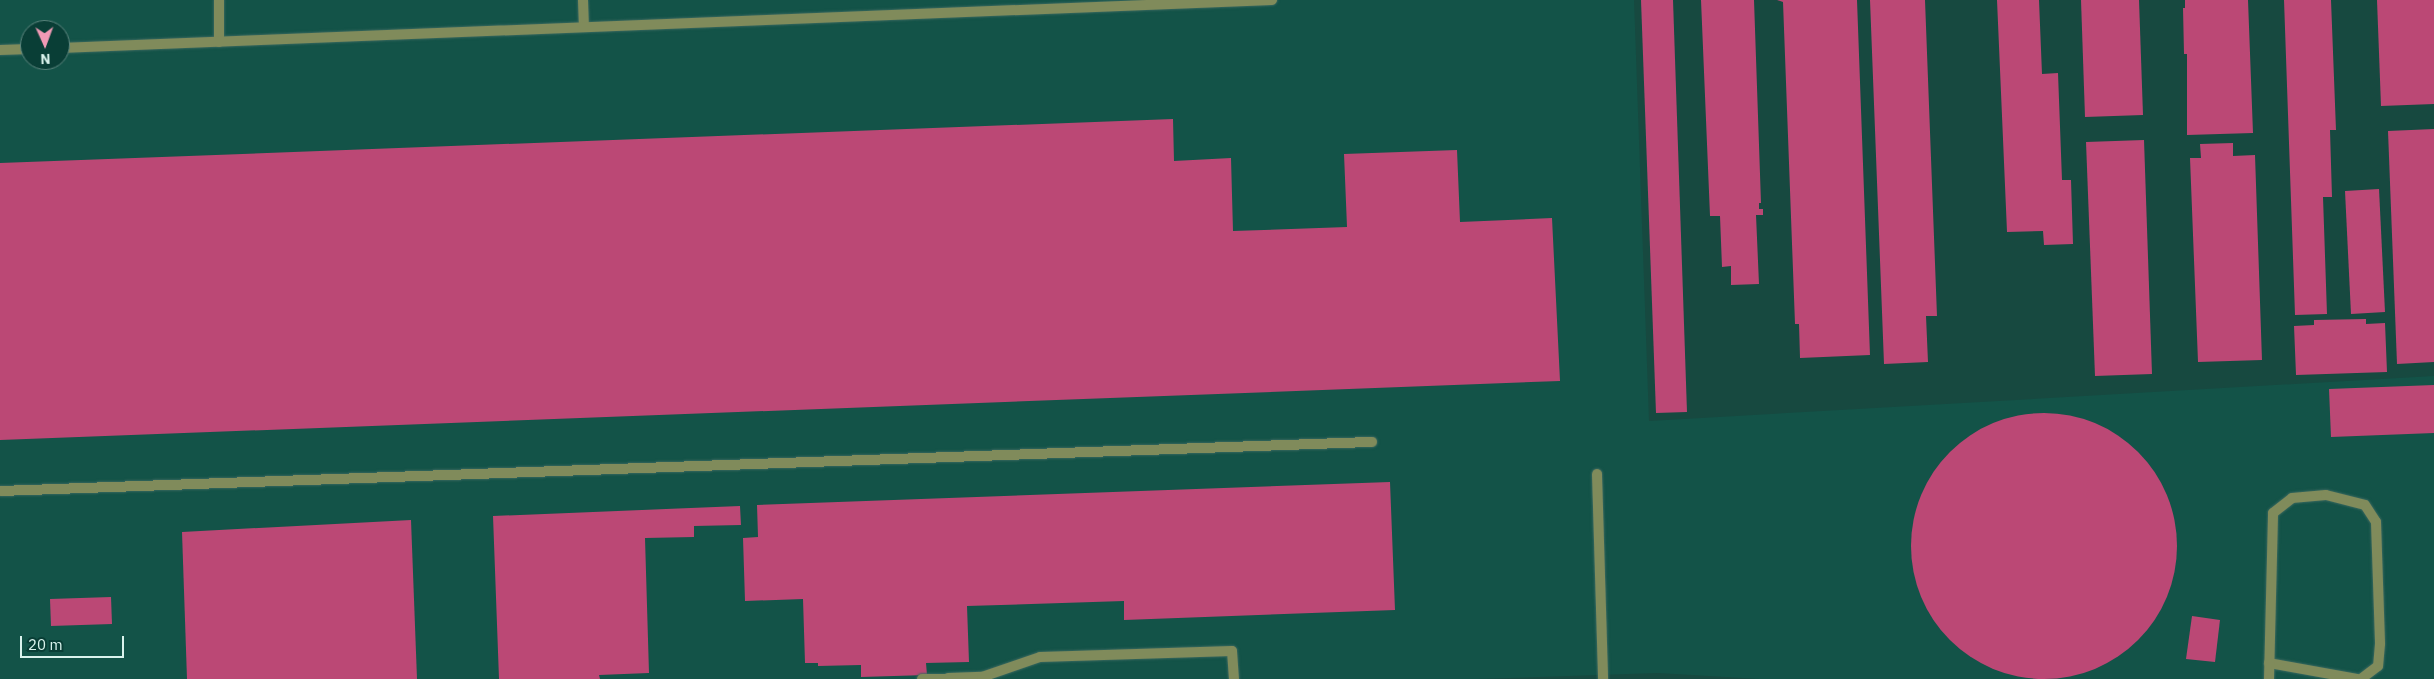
<!DOCTYPE html>
<html>
<head>
<meta charset="utf-8">
<style>
	body { margin:0 }
	#map { position:relative; width:2434px; height:679px; overflow:hidden; background:#174940; font-family:"IBM Plex Sans",sans-serif }
	div>[style] { position:absolute }
	[style*='--x'] { left:calc(var(--x)*1px); top:calc(var(--y)*1px); width:calc(var(--w)*1px); rotate:calc(var(--a)*1deg) }
	.built>* { inset:0; background:#135348 }
	.building>* { inset:0; background:#bb4875 }
	.round { border-radius:50% }
	.roads { filter:drop-shadow(0 0 1px #3a685f) drop-shadow(0 0 1px #3a685f) }
	.service>* { height:10px; margin:-5px; padding:0 5px; transform-origin:5px; border-radius:5px; background:#808b5b }
	span { translate:-50% -50%; white-space:nowrap; text-align:center; line-height:1.15; -webkit-text-stroke:4.5px #093e36; paint-order:stroke }
	.north { position:absolute; left:20px; top:20px; width:50px; height:50px; box-sizing:border-box; background:#093e36; border:1px solid #5d867f; border-radius:50%; rotate:178deg; font-size:14px; font-weight:700; line-height:20px; text-align:center; color:#daf3ed }
	.north::after { content:''; display:block; margin:auto; width:18px; height:22px; background:#f09ab5; clip-path:polygon(50% 0,100% 100%,50% 72%,0 100%) }
	.scale { position:absolute; left:20px; top:636px; width:104px; height:22px; box-sizing:border-box; border:2px solid #daf3ed; border-top:0; padding-left:6px; font-size:15px; line-height:18px; white-space:nowrap; color:#daf3ed; -webkit-text-stroke:4px #093e36; paint-order:stroke }
</style>
</head>
<body>
<div id="map">
	<div class="built">
		<div style="clip-path:polygon(evenodd,0 0,1634px 0,1649px 421px,2434px 376px,2434px 679px,1760px 679px,1658px 673px,1478px 679px,0 679px,0 0,30px 30px,60px 30px,60px 60px,30px 60px,30px 30px)"></div>
	</div>
	<div class="building">
		<div style="clip-path:polygon(1641px 0,1673px 0,1687px 412px,1656px 413px)"></div>
		<div style="clip-path:polygon(1701px 0,1754px 0,1761px 203px,1759px 203px,1759px 209px,1763px 209px,1763px 215px,1756px 215px,1759px 284px,1731px 285px,1731px 266px,1722px 267px,1720px 216px,1710px 216px)"></div>
		<div style="clip-path:polygon(1777px 0,1857px 0,1870px 355px,1800px 358px,1799px 324px,1795px 324px,1783px 2px)"></div>
		<div style="clip-path:polygon(1870px 0,1925px 0,1937px 316px,1926px 316px,1928px 362px,1884px 364px)"></div>
		<div style="clip-path:polygon(1997px 0,2039px 0,2042px 74px,2058px 73px,2062px 180px,2071px 180px,2073px 244px,2044px 245px,2043px 231px,2007px 232px)"></div>
		<div style="clip-path:polygon(2081px 0,2139px 0,2143px 115px,2085px 117px)"></div>
		<div style="clip-path:polygon(2185px 0,2248px 0,2253px 133px,2187px 135px,2187px 54px,2184px 54px,2183px 8px,2185px 8px)"></div>
		<div style="clip-path:polygon(2284px 0,2331px 0,2336px 130px,2330px 130px,2332px 197px,2323px 197px,2327px 314px,2295px 315px)"></div>
		<div style="clip-path:polygon(2377px 0,2434px 0,2434px 104px,2381px 106px)"></div>
		<div style="clip-path:polygon(1173px 119px,1174px 161px,1231px 158px,1233px 231px,1347px 227px,1344px 154px,1457px 150px,1460px 222px,1552px 218px,1560px 381px,0 440px,0 163px)"></div>
		<div style="clip-path:polygon(2434px 129px,2434px 362px,2397px 364px,2388px 131px)"></div>
		<div style="clip-path:polygon(2144px 140px,2152px 374px,2095px 376px,2086px 142px)"></div>
		<div style="clip-path:polygon(2233px 143px,2233px 156px,2255px 155px,2262px 360px,2198px 362px,2190px 158px,2201px 158px,2200px 144px)"></div>
		<div style="clip-path:polygon(2379px 189px,2385px 312px,2351px 314px,2345px 191px)"></div>
		<div style="clip-path:polygon(2366px 319px,2366px 324px,2385px 323px,2387px 372px,2296px 375px,2294px 326px,2314px 325px,2314px 320px)"></div>
		<div style="clip-path:polygon(2434px 385px,2434px 433px,2331px 437px,2329px 389px)"></div>
		<div class="round" style="left:1911px;top:413px;width:266px;height:266px"></div>
		<div style="clip-path:polygon(1390px 482px,1395px 610px,1124px 620px,1124px 601px,967px 606px,969px 662px,926px 663px,927px 675px,861px 677px,861px 665px,818px 666px,818px 663px,805px 663px,803px 599px,745px 601px,743px 538px,758px 537px,757px 505px)"></div>
		<div style="clip-path:polygon(740px 506px,741px 525px,694px 526px,694px 537px,645px 538px,649px 673px,599px 675px,600px 679px,499px 679px,493px 516px)"></div>
		<div style="clip-path:polygon(411px 520px,417px 679px,187px 679px,182px 532px)"></div>
		<div style="clip-path:polygon(111px 597px,112px 624px,51px 626px,50px 599px)"></div>
		<div style="clip-path:polygon(2192px 616px,2220px 620px,2215px 662px,2186px 659px)"></div>
	</div>
	<div class="roads">
		<div class="service">
			<div style="--x:219;--y:0;--w:42;--a:90"></div>
			<div style="--x:583;--y:0;--w:27;--a:88"></div>
			<div style="--x:60;--y:48;--w:1213;--a:-2.27"></div>
			<div style="--x:0;--y:50;--w:30;--a:-2"></div>
			<div style="--x:1597;--y:474;--w:205;--a:88.3"></div>
			<div style="--x:0;--y:491;--w:1373;--a:-2.05"></div>
			<div style="--x:2269;--y:663;--w:90;--a:10.2"></div>
			<div style="--x:948;--y:678;--w:34;--a:-2"></div>
			<div style="--x:982;--y:677;--w:61;--a:-19"></div>
			<div style="--x:1040;--y:657;--w:192;--a:-1.8"></div>
			<div style="--x:1232;--y:651;--w:28;--a:86"></div>
			<div style="--x:922;--y:679;--w:26;--a:0"></div>
			<div style="--x:2269;--y:679;--w:166;--a:-88.6"></div>
			<div style="--x:2273;--y:513;--w:24;--a:-38"></div>
			<div style="--x:2292;--y:498;--w:34;--a:-5"></div>
			<div style="--x:2326;--y:495;--w:40;--a:14.4"></div>
			<div style="--x:2365;--y:505;--w:20;--a:57"></div>
			<div style="--x:2376;--y:522;--w:122;--a:88.1"></div>
			<div style="--x:2380;--y:644;--w:22;--a:95"></div>
			<div style="--x:2378;--y:666;--w:21;--a:143"></div>
		</div>
	</div>
	<div class="north">N</div>
	<div class="scale">20 m</div>
</div>
</body>
</html>
